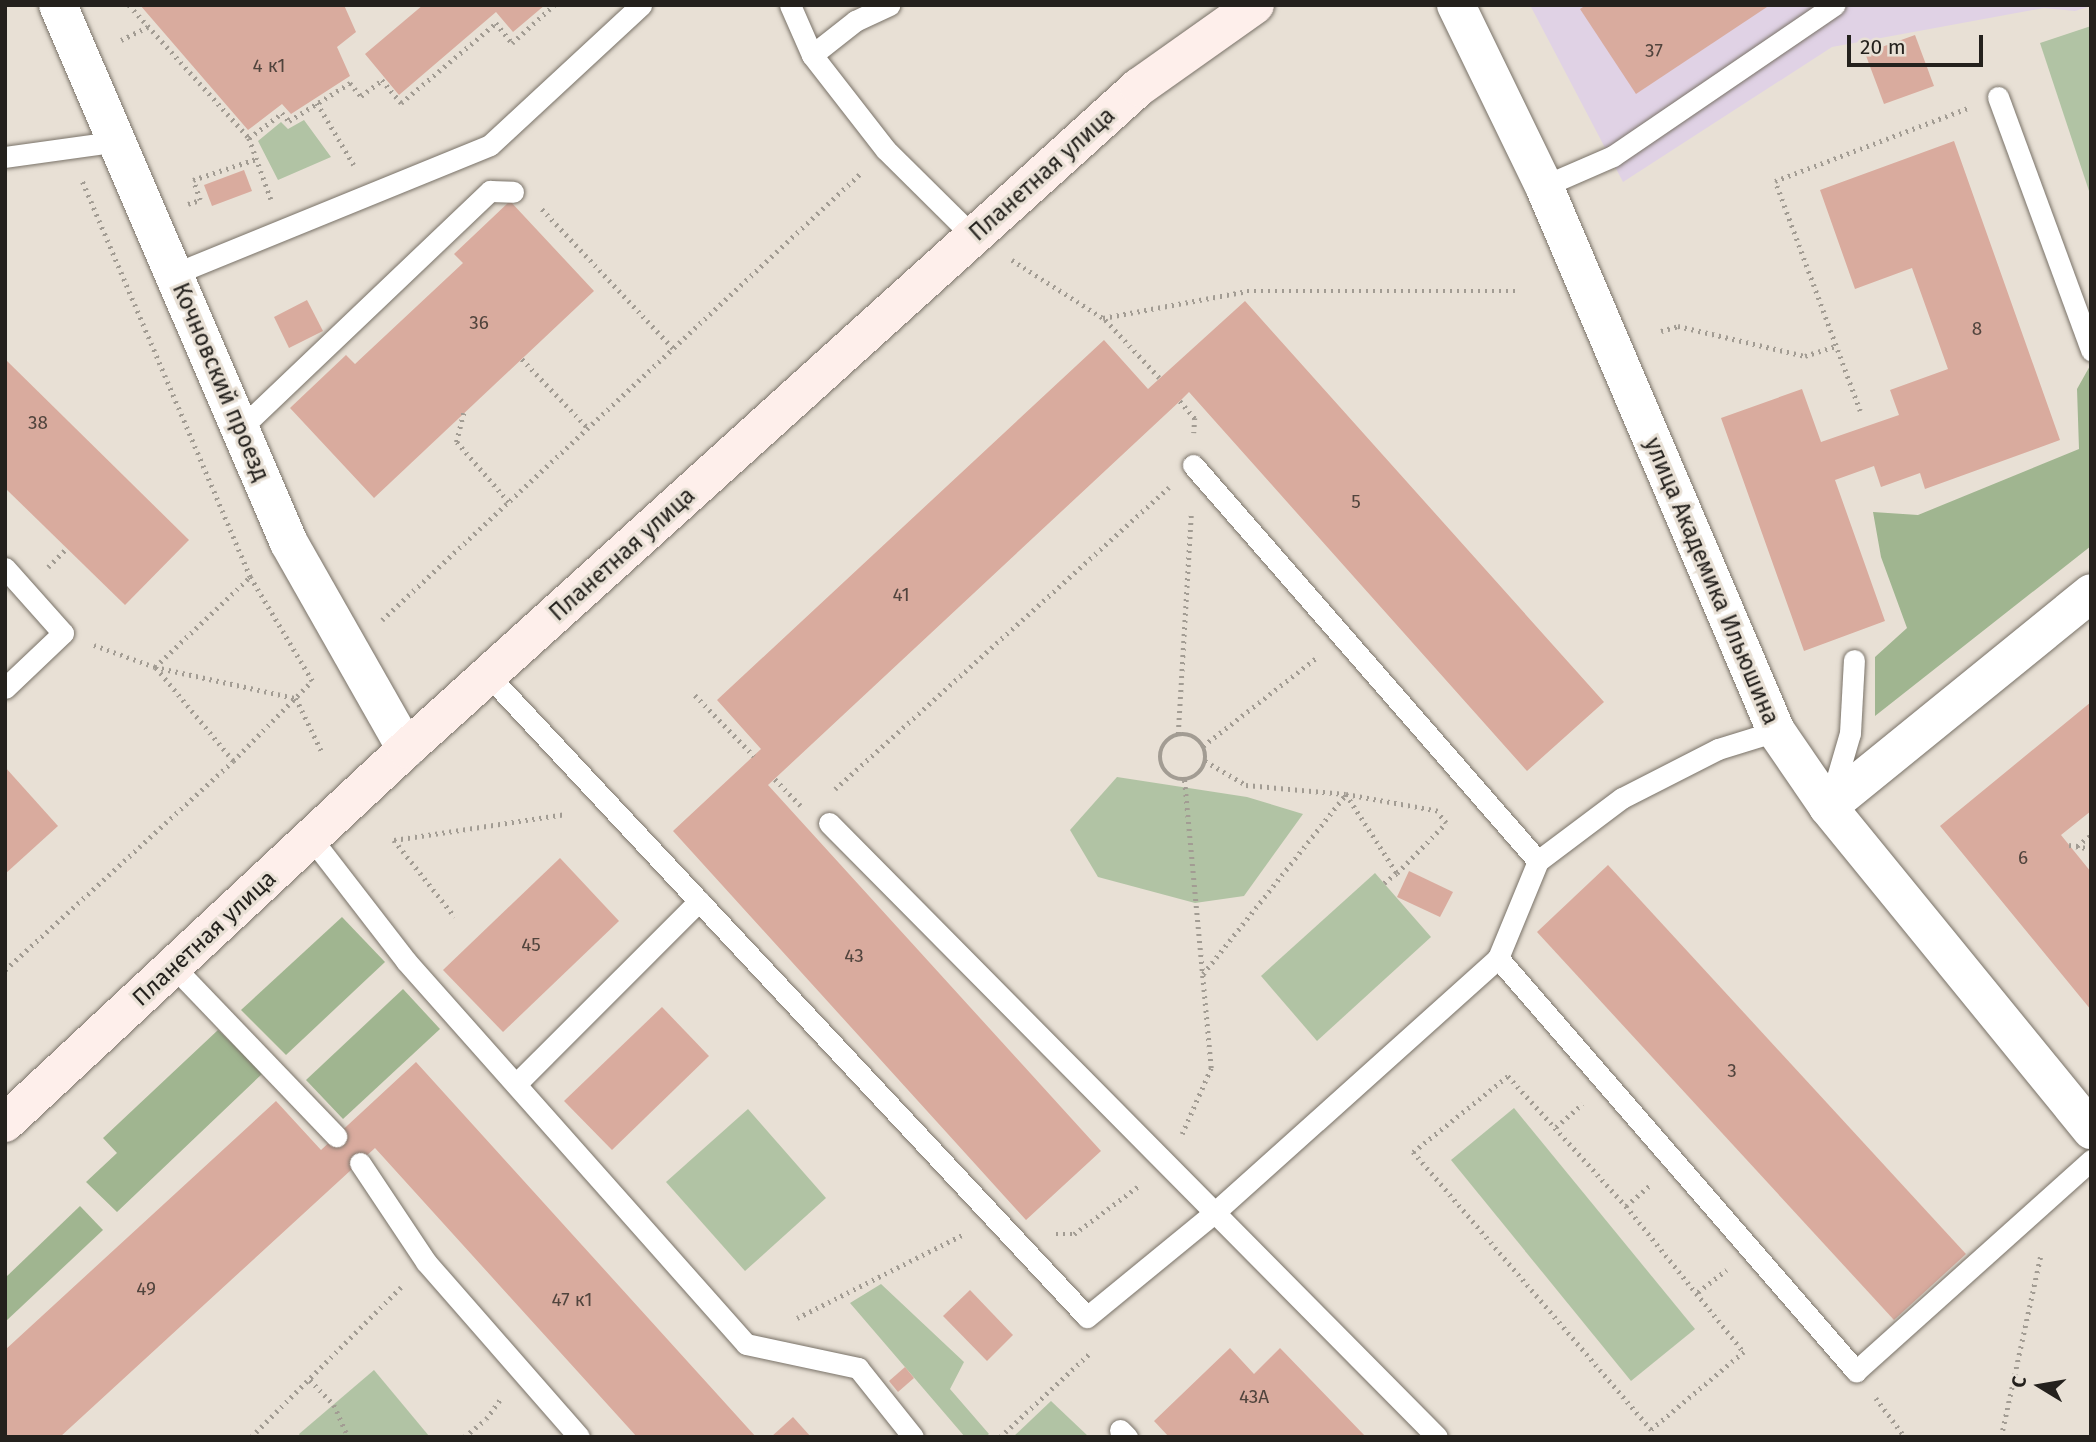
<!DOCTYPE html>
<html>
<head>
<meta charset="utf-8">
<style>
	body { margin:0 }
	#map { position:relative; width:2096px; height:1442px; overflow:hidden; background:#e8e0d5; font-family:"Fira Sans",sans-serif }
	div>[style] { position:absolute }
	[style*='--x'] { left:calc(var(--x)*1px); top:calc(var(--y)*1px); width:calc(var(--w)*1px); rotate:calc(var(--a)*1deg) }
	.medical>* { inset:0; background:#e0d2e5 }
	.green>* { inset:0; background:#b1c3a4 }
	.forest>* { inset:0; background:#a0b590 }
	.building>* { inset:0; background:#d9ab9e }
	.path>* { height:4.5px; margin-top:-2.25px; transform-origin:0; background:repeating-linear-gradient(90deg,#a29c93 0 2px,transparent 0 7px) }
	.path>.ring { margin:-2.25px; padding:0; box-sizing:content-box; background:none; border:4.5px solid #a29c93; border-radius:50% }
	.roads { filter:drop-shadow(0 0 2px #797268) drop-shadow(0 0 2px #797268) }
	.lane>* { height:21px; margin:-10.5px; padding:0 10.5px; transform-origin:10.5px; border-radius:10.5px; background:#fff }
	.street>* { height:38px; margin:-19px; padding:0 19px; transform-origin:19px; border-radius:19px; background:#fff }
	.secondary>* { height:38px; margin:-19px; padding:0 19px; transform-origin:19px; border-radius:19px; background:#feefeb }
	span { translate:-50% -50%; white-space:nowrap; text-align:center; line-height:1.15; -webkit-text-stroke:6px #e8e0d5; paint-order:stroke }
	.number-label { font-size:19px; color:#51443d }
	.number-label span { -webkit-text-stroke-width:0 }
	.street-label { font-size:23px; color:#24211d }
	.frame { position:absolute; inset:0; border:7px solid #24211d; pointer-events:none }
	.north { position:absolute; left:2005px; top:1351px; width:70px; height:70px; -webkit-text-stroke:5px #e8e0d5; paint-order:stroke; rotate:281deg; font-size:19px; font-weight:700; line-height:28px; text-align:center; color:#24211d }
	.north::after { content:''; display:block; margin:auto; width:24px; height:32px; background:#24211d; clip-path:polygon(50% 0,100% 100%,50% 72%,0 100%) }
	.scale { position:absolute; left:1847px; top:35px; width:136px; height:32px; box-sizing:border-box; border:4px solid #24211d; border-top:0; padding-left:9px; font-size:21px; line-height:24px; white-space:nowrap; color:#24211d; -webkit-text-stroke:5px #e8e0d5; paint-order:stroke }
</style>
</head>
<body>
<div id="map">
	<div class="medical">
		<div style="clip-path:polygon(1530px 5px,2091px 5px,2091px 6px,2075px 11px,2044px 8px,1832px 47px,1623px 182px)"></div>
	</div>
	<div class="green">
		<div style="clip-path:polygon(2091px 26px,2091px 197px,2040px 43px)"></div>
		<div style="clip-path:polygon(304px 120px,331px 157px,278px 180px,258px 141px,281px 122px,288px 129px)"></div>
		<div style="clip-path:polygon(1117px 777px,1247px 797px,1303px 814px,1244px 896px,1195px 903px,1098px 877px,1070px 830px)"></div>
		<div style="clip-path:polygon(1375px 873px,1431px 937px,1317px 1041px,1261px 976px)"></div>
		<div style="clip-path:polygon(1514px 1108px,1695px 1329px,1631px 1381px,1451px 1160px)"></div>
		<div style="clip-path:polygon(748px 1109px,826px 1198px,745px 1271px,666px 1182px)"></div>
		<div style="clip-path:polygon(881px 1284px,964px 1362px,950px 1389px,989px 1434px,985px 1437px,965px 1437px,850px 1303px)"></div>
		<div style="clip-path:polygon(374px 1370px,429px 1436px,301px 1437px,299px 1434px)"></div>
		<div style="clip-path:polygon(1051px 1401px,1089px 1437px,1013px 1437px)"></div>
	</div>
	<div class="forest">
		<div style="clip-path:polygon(2091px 364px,2091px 546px,1875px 716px,1875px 657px,1907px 628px,1881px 557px,1873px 512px,1918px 515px,2079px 449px,2077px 389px)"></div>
		<div style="clip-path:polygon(342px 917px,385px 962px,286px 1055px,241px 1010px)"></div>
		<div style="clip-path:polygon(403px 989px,440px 1029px,343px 1119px,306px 1080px)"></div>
		<div style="clip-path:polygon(218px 1030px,263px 1073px,117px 1212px,86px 1182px,117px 1153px,103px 1138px)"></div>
		<div style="clip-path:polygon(80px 1206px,103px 1230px,5px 1322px,5px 1278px)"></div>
	</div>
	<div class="building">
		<div style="clip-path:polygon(140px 5px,344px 5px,356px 32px,337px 47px,350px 76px,291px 114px,282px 104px,248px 130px)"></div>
		<div style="clip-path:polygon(423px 5px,545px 5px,513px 32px,496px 12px,399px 95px,365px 54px)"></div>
		<div style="clip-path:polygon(1586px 5px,1770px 5px,1636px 94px,1580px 9px)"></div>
		<div style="clip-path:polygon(1915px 35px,1934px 86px,1884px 104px,1865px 53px)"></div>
		<div style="clip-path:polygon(1954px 141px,2060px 440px,1925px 489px,1920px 473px,1881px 487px,1874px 466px,1835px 480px,1885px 621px,1804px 651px,1721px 418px,1802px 389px,1821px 442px,1899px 415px,1890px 390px,1948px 369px,1912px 268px,1855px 289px,1820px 190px)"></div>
		<div style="clip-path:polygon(244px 170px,252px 191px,212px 206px,204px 185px)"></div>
		<div style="clip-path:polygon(510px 201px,594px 291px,374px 498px,290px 408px,346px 355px,355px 364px,463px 263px,454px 254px)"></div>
		<div style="clip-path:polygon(307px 300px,323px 331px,289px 348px,274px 317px)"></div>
		<div style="clip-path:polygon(1245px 301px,1604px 702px,1527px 771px,1189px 392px,1180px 401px,768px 785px,1101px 1151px,1026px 1220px,673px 831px,761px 749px,717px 700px,1104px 340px,1148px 389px)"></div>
		<div style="clip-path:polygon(5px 359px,189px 540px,125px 605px,5px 488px)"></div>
		<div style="clip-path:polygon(2091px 702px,2091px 811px,2061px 835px,2091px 872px,2091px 1010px,1940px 826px)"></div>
		<div style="clip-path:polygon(5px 767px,58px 826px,5px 874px)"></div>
		<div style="clip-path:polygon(560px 858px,619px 921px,503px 1032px,443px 970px)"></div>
		<div style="clip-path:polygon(1608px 865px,1966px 1254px,1894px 1320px,1537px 932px)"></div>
		<div style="clip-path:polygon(1409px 871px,1453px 892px,1440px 917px,1397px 897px)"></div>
		<div style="clip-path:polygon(662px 1007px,709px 1056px,612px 1150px,564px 1101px)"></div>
		<div style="clip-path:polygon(416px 1062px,756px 1437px,637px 1437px,375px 1148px,60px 1437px,5px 1437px,5px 1350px,276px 1101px,321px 1150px)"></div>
		<div style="clip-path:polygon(970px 1290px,1013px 1335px,987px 1361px,943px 1316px)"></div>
		<div style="clip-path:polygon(1230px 1348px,1254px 1374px,1280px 1348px,1366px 1437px,1169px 1437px,1154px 1421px)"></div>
		<div style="clip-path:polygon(905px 1367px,914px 1378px,898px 1392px,889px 1381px)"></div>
		<div style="clip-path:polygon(793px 1417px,811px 1437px,771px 1437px)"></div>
	</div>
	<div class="path">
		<div style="--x:129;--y:5;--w:179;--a:47.9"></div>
		<div style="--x:249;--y:138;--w:41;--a:-37.1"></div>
		<div style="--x:282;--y:113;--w:11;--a:49"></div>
		<div style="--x:289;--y:121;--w:72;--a:-31.9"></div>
		<div style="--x:350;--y:83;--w:17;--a:50"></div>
		<div style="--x:361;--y:96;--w:26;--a:-37"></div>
		<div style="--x:382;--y:80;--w:30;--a:50"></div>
		<div style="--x:401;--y:103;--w:124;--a:-40.1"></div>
		<div style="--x:496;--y:23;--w:26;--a:51"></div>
		<div style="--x:512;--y:43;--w:57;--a:-42.1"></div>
		<div style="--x:121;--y:40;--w:30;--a:-26"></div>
		<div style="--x:317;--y:103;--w:72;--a:59.2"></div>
		<div style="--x:249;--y:138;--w:65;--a:70.2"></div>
		<div style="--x:188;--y:204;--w:13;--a:-18"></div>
		<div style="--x:200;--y:200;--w:21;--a:-109"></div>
		<div style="--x:193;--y:180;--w:66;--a:-18.4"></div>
		<div style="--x:542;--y:209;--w:191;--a:46.7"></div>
		<div style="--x:1012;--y:260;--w:108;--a:32.5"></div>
		<div style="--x:1661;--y:331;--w:18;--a:-16"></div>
		<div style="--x:1678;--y:326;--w:130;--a:13.3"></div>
		<div style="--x:1805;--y:356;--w:33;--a:-18"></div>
		<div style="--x:522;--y:359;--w:95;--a:46.3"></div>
		<div style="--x:1159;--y:378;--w:82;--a:-133"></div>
		<div style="--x:1103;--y:318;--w:147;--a:-10.6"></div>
		<div style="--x:1247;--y:291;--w:268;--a:0"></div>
		<div style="--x:1180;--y:401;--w:23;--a:49"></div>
		<div style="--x:1195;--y:418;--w:15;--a:94"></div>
		<div style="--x:1860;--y:411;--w:245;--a:-110.3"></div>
		<div style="--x:1775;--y:181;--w:206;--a:-20.7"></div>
		<div style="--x:464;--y:413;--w:30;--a:104"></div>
		<div style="--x:457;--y:442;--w:79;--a:49.1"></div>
		<div style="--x:48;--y:567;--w:27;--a:-45"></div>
		<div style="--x:382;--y:620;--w:657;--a:-43.03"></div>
		<div style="--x:94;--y:645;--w:65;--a:19.8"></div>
		<div style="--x:155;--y:667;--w:143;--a:12.5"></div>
		<div style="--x:695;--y:695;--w:85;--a:46"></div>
		<div style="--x:296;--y:698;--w:62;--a:64.3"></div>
		<div style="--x:1178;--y:734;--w:219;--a:-86.6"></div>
		<div class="ring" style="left:1160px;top:734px;width:41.5px;height:41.5px"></div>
		<div style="--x:1203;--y:746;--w:143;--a:-37.9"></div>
		<div style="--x:233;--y:761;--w:122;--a:-129.7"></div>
		<div style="--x:155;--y:667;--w:131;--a:-43.5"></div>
		<div style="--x:1205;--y:761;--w:48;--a:30.3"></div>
		<div style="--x:1246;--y:785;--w:100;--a:5.1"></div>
		<div style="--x:1346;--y:794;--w:96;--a:10.3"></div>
		<div style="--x:775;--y:779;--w:37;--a:46"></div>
		<div style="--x:835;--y:789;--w:450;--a:-42.1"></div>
		<div style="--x:394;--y:840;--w:174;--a:-8.6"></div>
		<div style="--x:394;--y:840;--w:98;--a:51.6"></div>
		<div style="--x:2069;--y:845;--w:22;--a:10"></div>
		<div style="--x:2077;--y:846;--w:18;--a:-38"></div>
		<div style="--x:1384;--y:883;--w:16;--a:-38"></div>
		<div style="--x:5;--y:970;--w:309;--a:-42.5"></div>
		<div style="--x:233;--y:761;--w:112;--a:-45.4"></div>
		<div style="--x:312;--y:681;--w:121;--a:-120.8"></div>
		<div style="--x:250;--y:577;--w:430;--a:-113"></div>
		<div style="--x:1203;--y:974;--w:230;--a:-51.5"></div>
		<div style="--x:1346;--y:794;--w:94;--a:57.2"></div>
		<div style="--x:1397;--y:873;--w:70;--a:-45.6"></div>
		<div style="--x:1446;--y:823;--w:13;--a:-129"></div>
		<div style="--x:1508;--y:1076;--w:176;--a:47.8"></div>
		<div style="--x:1626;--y:1206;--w:188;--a:51.1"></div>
		<div style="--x:1744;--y:1352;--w:121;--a:140"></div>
		<div style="--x:1651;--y:1430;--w:366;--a:-130.6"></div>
		<div style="--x:1413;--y:1152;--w:122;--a:-38.7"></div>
		<div style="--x:1556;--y:1127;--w:35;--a:-41"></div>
		<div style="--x:1182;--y:1134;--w:72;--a:-66.3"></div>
		<div style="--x:1211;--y:1068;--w:290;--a:-95.3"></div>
		<div style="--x:1626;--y:1206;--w:33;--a:-41"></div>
		<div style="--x:1056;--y:1234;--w:18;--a:0"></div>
		<div style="--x:1074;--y:1234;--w:82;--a:-36.6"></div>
		<div style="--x:1698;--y:1292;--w:36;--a:-38"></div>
		<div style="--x:797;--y:1318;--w:187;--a:-26.7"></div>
		<div style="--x:310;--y:1380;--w:35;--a:46"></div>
		<div style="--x:334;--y:1405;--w:35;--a:66"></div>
		<div style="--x:1876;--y:1398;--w:49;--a:53.4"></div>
		<div style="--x:251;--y:1437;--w:212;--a:-45"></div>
		<div style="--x:464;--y:1437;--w:28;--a:-39"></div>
		<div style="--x:486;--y:1419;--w:27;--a:-54"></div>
		<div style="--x:1000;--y:1437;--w:125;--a:-43"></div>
		<div style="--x:2001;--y:1437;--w:188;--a:-77.7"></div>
	</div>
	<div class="roads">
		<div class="lane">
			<div style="--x:790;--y:5;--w:55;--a:66.3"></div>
			<div style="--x:812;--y:55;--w:120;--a:52.1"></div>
			<div style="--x:886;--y:150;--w:122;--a:44.7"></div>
			<div style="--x:812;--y:55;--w:55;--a:-38.3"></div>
			<div style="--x:855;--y:21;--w:38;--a:-25"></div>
			<div style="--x:1998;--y:97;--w:270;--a:69.8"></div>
			<div style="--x:5;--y:157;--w:115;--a:-8"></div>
			<div style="--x:1544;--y:186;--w:75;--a:-23.5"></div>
			<div style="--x:1613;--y:156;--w:268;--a:-34.3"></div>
			<div style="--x:174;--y:274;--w:341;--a:-22.2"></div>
			<div style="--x:490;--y:145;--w:206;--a:-42.8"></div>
			<div style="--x:241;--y:428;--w:344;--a:-43.6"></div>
			<div style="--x:490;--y:191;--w:23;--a:2"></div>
			<div style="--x:1193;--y:465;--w:525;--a:48.94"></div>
			<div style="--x:5;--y:568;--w:87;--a:48.3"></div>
			<div style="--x:63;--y:633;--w:80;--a:136.5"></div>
			<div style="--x:488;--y:675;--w:878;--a:46.98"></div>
			<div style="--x:1087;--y:1317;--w:164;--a:-39.3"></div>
			<div style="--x:1214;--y:1213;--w:382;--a:-41.9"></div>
			<div style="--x:1498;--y:958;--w:105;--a:-67.6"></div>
			<div style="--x:1538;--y:861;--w:105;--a:-36.9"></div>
			<div style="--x:1622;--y:798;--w:108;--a:-27"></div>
			<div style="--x:1718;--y:749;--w:61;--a:-17.2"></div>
			<div style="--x:1831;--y:798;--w:68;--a:-73.7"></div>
			<div style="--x:1850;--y:733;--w:73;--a:-86.9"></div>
			<div style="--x:829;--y:823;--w:864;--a:45.28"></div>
			<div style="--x:311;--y:838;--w:155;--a:52.3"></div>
			<div style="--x:406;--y:961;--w:512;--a:48.4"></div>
			<div style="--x:746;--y:1344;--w:115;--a:12.1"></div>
			<div style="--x:858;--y:1368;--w:88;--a:51.4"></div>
			<div style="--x:1498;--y:958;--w:547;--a:49.08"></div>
			<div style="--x:1856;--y:1371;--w:316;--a:-41.9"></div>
			<div style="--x:173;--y:966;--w:236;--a:46.2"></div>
			<div style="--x:516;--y:1084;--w:259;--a:-45"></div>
			<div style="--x:360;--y:1163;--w:119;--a:56.3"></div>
			<div style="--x:426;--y:1262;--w:232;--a:48.8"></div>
			<div style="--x:1120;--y:1430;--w:10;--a:45"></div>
		</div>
		<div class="street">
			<div style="--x:58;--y:5;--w:585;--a:66.76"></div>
			<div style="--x:289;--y:543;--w:237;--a:60.4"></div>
			<div style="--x:1456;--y:5;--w:201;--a:64.1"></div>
			<div style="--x:1544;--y:186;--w:592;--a:66.94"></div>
			<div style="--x:1776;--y:731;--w:92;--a:55.6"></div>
			<div style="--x:1828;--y:807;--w:417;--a:50.8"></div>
			<div style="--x:1828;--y:807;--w:339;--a:-39.1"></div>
		</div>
		<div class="secondary">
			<div style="--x:5;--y:1123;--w:548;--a:-43"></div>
			<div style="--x:406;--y:749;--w:988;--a:-42.09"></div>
			<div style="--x:1139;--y:87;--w:142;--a:-35.3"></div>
		</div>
	</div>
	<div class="number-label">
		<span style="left:1654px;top:51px">37</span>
		<span style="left:269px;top:66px">4 к1</span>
		<span style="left:479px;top:323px">36</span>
		<span style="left:1977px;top:329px">8</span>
		<span style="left:38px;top:423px">38</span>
		<span style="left:1356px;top:502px">5</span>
		<span style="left:901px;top:595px">41</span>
		<span style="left:2023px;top:858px">6</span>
		<span style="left:531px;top:945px">45</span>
		<span style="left:854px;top:956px">43</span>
		<span style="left:1732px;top:1071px">3</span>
		<span style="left:146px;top:1289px">49</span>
		<span style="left:572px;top:1300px">47 к1</span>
		<span style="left:1254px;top:1397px">43А</span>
	</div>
	<div class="street-label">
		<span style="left:1042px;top:174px;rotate:-42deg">Планетная улица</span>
		<span style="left:221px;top:382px;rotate:67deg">Кочновский проезд</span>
		<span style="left:622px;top:554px;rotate:-42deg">Планетная улица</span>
		<span style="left:1712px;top:581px;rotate:67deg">улица Академика Ильюшина</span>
		<span style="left:204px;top:938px;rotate:-43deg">Планетная улица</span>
	</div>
	<div class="frame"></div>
	<div class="north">С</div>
	<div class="scale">20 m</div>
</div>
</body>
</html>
